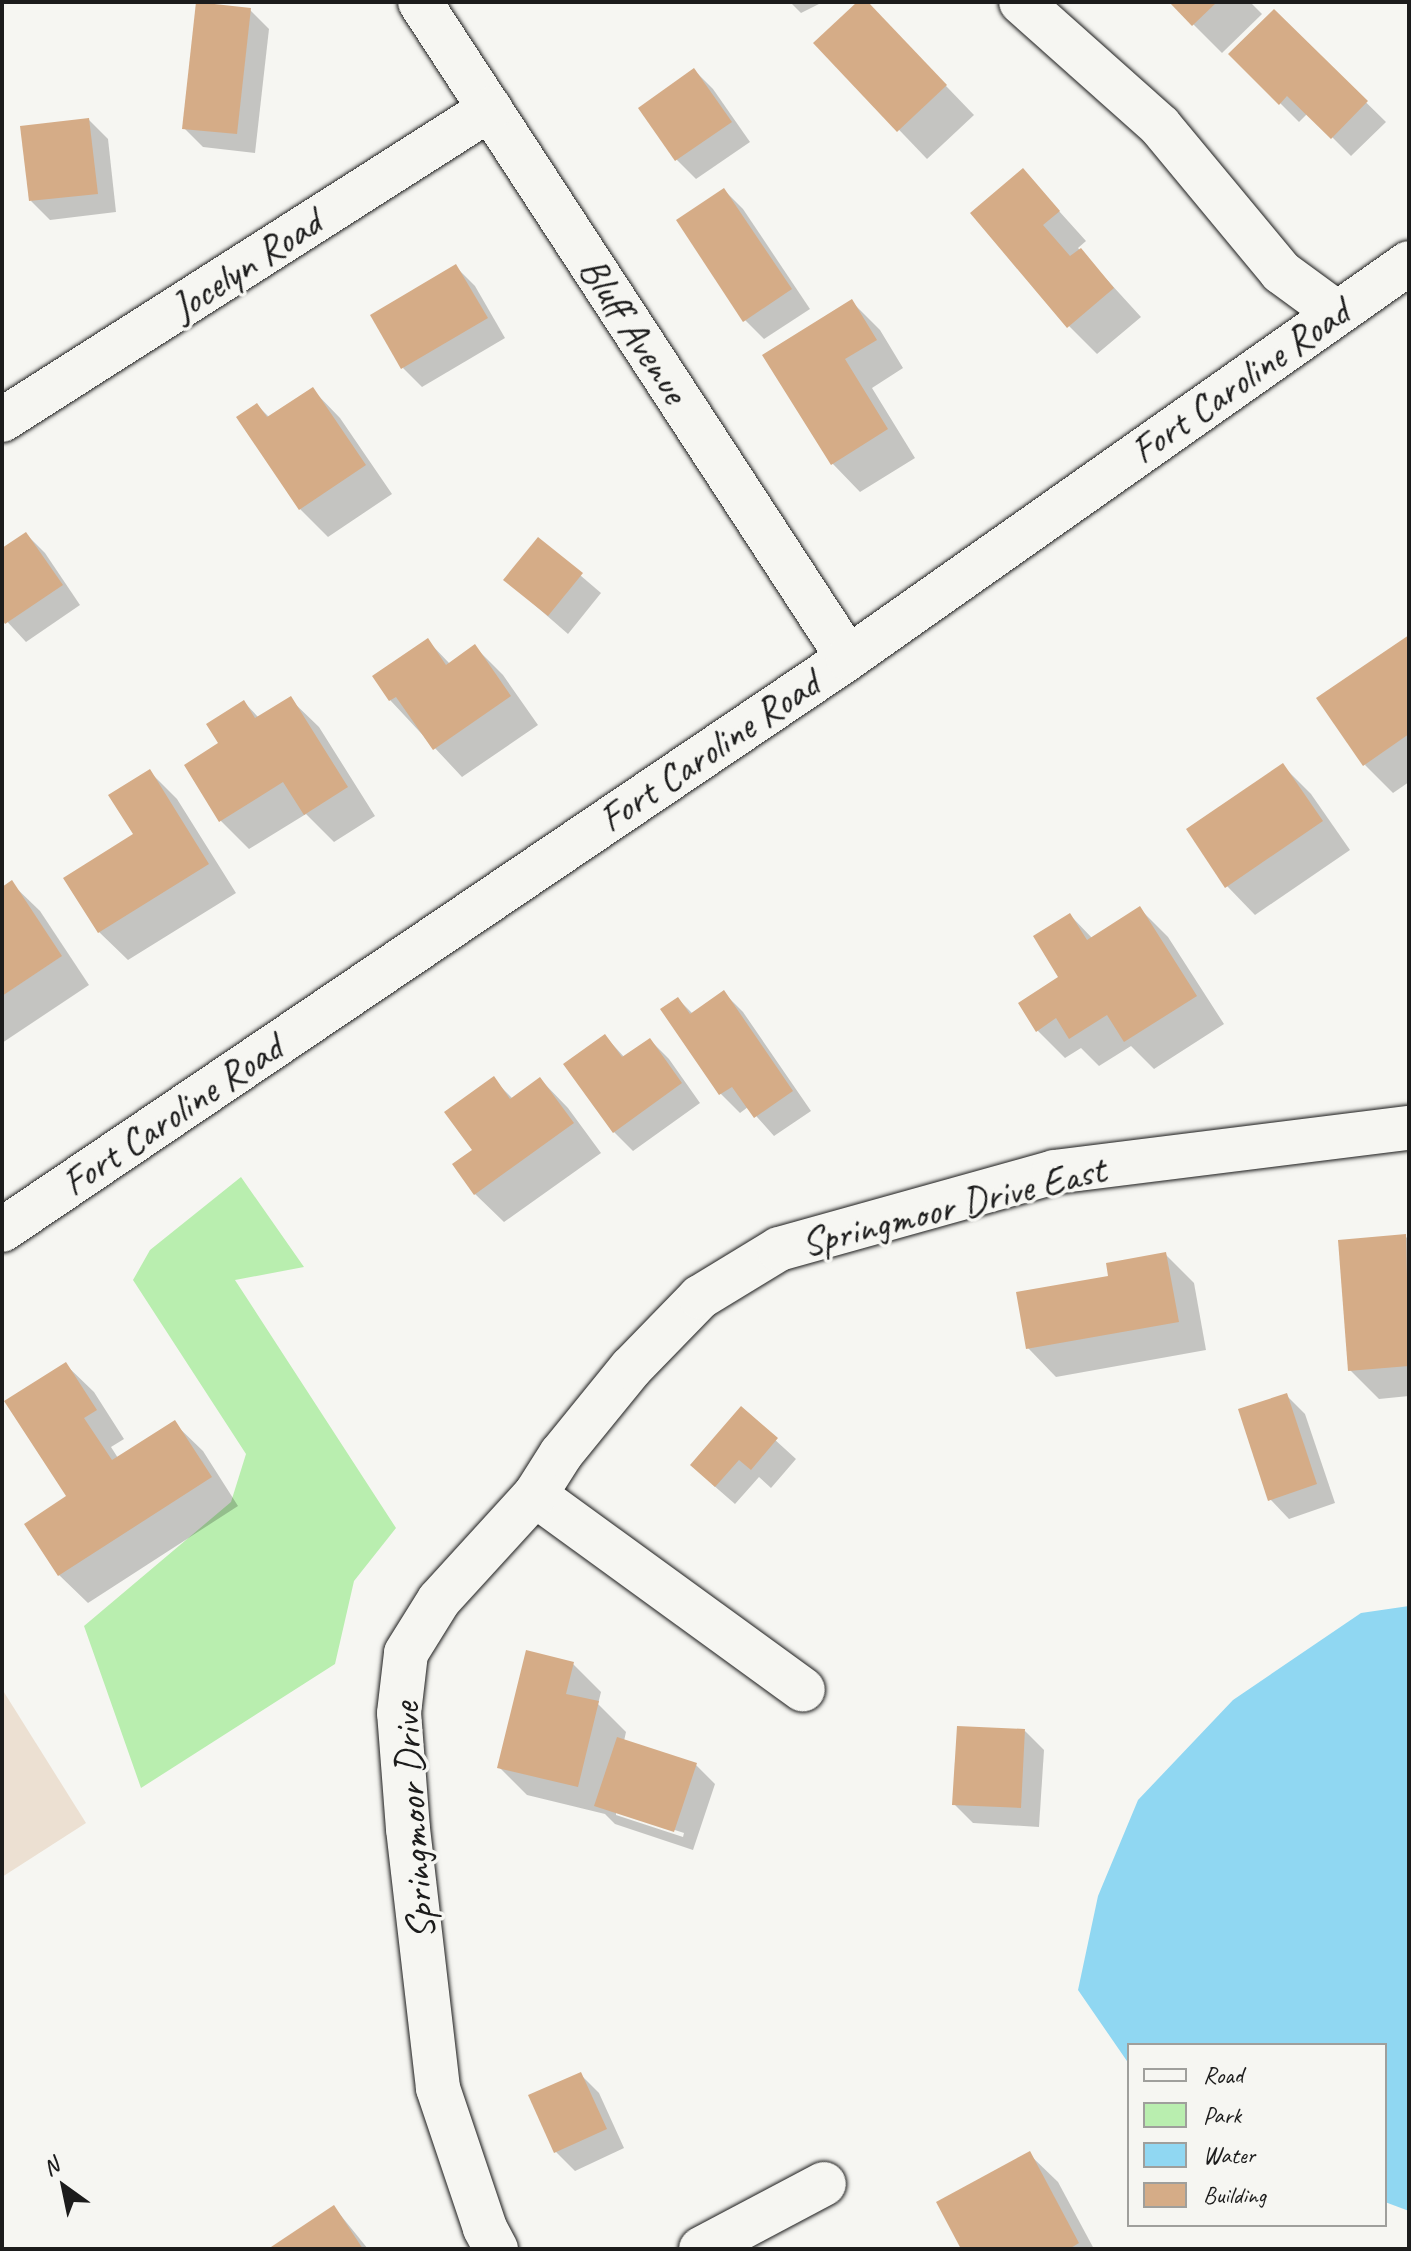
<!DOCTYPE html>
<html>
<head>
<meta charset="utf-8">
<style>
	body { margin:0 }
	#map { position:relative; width:1411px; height:2251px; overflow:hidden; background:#f6f6f2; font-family:Caveat,sans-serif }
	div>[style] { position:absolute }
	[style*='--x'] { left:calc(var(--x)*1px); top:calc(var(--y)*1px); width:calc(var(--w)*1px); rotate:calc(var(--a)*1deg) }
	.built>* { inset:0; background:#ece0d2 }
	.green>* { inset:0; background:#b9eeaf }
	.water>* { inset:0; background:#90d7f2 }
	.shadow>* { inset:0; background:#0003 }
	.building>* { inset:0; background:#d5ac87 }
	.roads { filter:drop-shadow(0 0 2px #1c1c1c) drop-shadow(0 0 2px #1c1c1c) }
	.minor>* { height:44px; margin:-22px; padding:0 22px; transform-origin:22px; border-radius:22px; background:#f6f6f2 }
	span { translate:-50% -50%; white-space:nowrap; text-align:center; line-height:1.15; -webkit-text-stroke:7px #f6f6f2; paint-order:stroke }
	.street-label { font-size:40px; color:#1c1c1c }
	.frame { position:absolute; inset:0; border:4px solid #1c1c1c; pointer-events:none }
	.legend { position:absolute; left:1127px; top:2043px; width:260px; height:184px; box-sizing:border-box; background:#f6f6f2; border:2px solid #9f9f9c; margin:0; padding:10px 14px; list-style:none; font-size:24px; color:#1c1c1c }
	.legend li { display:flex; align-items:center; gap:16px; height:40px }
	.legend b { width:40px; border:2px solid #9f9f9c }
	.north { position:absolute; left:24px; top:2147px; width:80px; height:80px; -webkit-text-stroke:6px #f6f6f2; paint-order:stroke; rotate:327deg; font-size:22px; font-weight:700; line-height:32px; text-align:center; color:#1c1c1c }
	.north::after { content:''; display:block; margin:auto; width:28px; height:36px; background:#1c1c1c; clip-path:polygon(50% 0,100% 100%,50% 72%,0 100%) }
</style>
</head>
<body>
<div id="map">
	<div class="built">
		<div style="clip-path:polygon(2px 1689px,86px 1823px,2px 1877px)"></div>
	</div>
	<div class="green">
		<div style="clip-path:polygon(241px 1177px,304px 1267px,235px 1280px,396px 1528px,354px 1581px,335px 1664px,141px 1788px,84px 1626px,231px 1502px,246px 1454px,133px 1280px,150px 1250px)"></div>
	</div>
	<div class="water">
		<div style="clip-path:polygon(1409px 1606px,1409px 2211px,1385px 2202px,1385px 2045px,1129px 2045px,1129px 2064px,1078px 1990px,1098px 1896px,1138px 1800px,1233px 1700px,1361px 1613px)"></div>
	</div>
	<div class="shadow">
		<div style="clip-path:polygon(790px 2px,823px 2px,801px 13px)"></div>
		<div style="clip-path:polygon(860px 2px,865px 2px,974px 115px,927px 159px,816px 43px)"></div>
		<div style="clip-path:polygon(1171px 2px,1250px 2px,1262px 14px,1222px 53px)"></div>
		<div style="clip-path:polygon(250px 10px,269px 29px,255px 153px,203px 147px,184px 128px)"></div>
		<div style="clip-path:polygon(1274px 12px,1386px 122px,1351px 156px,1308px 113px,1299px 122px,1231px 54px)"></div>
		<div style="clip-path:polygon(694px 70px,713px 89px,750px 142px,696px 179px,677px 160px,640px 108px)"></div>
		<div style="clip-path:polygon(89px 120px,108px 139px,116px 212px,50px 220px,31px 201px)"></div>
		<div style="clip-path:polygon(1023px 171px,1086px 241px,1078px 248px,1141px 317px,1097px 354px,1069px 326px)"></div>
		<div style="clip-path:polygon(724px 190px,743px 209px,810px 309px,764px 339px,745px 320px)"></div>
		<div style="clip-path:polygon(456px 267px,475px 286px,505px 338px,422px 387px,403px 368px)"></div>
		<div style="clip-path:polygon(852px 302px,880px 330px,903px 368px,872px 388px,915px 458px,860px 492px,832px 463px)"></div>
		<div style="clip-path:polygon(312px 389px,340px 418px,392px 494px,328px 537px,300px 509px,257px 405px,270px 418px)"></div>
		<div style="clip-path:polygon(26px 534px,45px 553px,80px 605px,26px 642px,2px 616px,2px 551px)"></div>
		<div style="clip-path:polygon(539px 540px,601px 593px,568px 634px,506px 580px)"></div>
		<div style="clip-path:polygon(1409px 637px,1409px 782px,1393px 793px,1365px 765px)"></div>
		<div style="clip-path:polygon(428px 641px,450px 664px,475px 647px,503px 675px,538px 725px,462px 777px,390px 700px)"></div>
		<div style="clip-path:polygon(290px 699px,319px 727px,375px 816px,334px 842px,306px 814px,249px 849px,221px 821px,221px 744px,244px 702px,259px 718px)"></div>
		<div style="clip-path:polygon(1283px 766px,1311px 794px,1350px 850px,1255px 915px,1227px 886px)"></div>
		<div style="clip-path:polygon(149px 771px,177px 799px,236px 893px,128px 960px,99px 932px,136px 835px)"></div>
		<div style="clip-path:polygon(11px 883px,40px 911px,89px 985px,2px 1043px,2px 889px)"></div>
		<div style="clip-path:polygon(1140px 909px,1168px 937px,1224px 1024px,1154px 1069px,1131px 1046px,1099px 1066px,1081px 1048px,1065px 1058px,1037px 1030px,1061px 978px,1070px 915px,1093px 939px)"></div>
		<div style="clip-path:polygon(724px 993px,743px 1012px,811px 1111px,774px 1136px,748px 1107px,740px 1113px,721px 1094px,663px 1009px,678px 999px,693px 1014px)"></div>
		<div style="clip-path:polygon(605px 1036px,625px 1058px,650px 1040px,669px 1059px,700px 1103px,633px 1151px,614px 1132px)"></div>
		<div style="clip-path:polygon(493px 1079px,513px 1099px,540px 1079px,568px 1108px,601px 1153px,504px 1222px,475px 1194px,475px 1150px)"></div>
		<div style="clip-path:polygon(1405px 1236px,1409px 1240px,1409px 1396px,1379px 1399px,1350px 1370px)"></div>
		<div style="clip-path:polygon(1166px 1255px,1194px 1283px,1206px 1350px,1056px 1377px,1028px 1348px)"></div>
		<div style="clip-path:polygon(65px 1364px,94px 1392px,124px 1439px,111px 1447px,118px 1458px,174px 1423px,203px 1451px,238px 1506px,88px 1603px,59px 1575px,69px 1497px)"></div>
		<div style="clip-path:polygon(1286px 1395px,1305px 1414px,1335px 1503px,1289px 1519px,1270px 1499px)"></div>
		<div style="clip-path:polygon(741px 1409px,796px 1459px,771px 1488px,759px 1477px,735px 1504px,712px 1484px)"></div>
		<div style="clip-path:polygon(evenodd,573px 1664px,601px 1692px,598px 1704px,626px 1732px,624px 1741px,696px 1765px,715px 1784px,693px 1850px,615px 1824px,605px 1814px,527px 1795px,499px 1767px,573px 1664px,616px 1811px,684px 1833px,683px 1837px,616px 1815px,616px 1811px)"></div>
		<div style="clip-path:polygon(1025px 1731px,1044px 1750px,1039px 1827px,973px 1823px,954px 1804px)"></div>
		<div style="clip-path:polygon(580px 2074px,599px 2093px,624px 2148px,575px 2171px,556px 2152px)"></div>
		<div style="clip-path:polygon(1029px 2154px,1058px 2182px,1094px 2249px,964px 2249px)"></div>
		<div style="clip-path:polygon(334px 2207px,368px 2249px,272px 2249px)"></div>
	</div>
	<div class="building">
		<div style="clip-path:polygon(196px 2px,251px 8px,237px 134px,182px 129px)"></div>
		<div style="clip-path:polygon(857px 2px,868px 2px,947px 85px,897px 132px,813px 43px)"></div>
		<div style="clip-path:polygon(1169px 2px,1217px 2px,1192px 26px)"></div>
		<div style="clip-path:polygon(1274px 9px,1368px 101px,1331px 139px,1287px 96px,1279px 105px,1228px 54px)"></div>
		<div style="clip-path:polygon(694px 68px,732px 122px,675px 161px,638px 108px)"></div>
		<div style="clip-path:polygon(89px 118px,98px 194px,29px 201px,20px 126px)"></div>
		<div style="clip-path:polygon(1023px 168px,1060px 211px,1043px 225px,1070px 256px,1081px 248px,1114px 288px,1067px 328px,970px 213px)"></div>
		<div style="clip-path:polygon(724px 188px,792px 289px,743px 322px,676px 220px)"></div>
		<div style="clip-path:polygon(456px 264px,488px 318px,401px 369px,370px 315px)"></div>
		<div style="clip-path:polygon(852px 299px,877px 340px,845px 359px,888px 429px,831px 465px,762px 355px)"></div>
		<div style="clip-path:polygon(313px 387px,366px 465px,299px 510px,236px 417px,257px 403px,267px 417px)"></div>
		<div style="clip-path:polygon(26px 532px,63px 585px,5px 624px,2px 619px,2px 548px)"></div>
		<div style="clip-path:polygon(538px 537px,583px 573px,548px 616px,503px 580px)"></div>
		<div style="clip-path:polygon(1409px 635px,1409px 734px,1363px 766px,1316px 698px)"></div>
		<div style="clip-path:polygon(428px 638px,446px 665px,475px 644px,511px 696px,433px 750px,396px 697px,389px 701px,372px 676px)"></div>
		<div style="clip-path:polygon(291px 696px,348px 787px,304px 815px,283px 782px,219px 822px,184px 765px,218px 743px,206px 724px,244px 700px,255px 718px)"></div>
		<div style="clip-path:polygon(1283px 763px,1323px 821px,1225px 888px,1186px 829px)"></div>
		<div style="clip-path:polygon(150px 769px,209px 864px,98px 933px,63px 878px,133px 834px,108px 795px)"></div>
		<div style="clip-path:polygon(12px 880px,62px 956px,2px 996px,2px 887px)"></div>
		<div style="clip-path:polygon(1140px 906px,1197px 996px,1124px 1042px,1107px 1015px,1069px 1039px,1056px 1018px,1036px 1032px,1018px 1003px,1058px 977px,1033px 936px,1070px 913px,1087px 940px)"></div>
		<div style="clip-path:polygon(724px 990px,793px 1091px,754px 1118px,732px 1087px,719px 1095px,660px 1009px,678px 997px,690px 1014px)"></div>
		<div style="clip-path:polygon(605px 1034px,622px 1057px,650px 1038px,682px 1083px,613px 1133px,563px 1064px)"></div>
		<div style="clip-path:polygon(494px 1076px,510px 1099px,540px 1077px,574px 1123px,474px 1195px,452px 1164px,472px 1150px,444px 1112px)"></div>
		<div style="clip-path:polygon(1406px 1234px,1409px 1366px,1348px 1371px,1338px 1240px)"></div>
		<div style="clip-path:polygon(1166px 1252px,1179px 1322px,1026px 1349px,1016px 1292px,1108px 1276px,1106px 1263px)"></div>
		<div style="clip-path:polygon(66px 1362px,97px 1410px,84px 1418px,112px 1460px,175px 1420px,212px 1477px,58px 1576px,24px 1524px,66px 1496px,4px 1401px)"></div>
		<div style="clip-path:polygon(1287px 1393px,1317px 1484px,1268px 1501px,1238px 1409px)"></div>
		<div style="clip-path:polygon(741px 1406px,778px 1438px,751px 1470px,739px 1460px,715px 1487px,690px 1465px)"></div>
		<div style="clip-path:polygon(526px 1650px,574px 1662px,566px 1694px,599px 1701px,578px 1787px,497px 1768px)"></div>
		<div style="clip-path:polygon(957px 1726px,1025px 1729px,1021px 1808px,952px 1805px)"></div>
		<div style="clip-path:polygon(617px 1737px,697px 1763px,674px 1832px,594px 1806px)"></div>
		<div style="clip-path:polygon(581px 2072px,607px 2129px,554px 2153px,528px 2095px)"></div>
		<div style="clip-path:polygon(1030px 2151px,1079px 2243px,1069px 2249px,961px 2249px,936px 2202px)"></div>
		<div style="clip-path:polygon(334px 2205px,363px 2249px,268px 2249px)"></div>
	</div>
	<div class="roads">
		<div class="minor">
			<div style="--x:420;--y:2;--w:783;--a:56.88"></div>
			<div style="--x:1021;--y:2;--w:186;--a:41.7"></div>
			<div style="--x:1160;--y:126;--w:190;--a:50.3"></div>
			<div style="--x:1281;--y:272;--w:69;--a:36.2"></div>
			<div style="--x:2;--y:420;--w:579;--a:-32.51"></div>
			<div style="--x:2;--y:1230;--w:1021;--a:-34.06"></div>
			<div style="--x:848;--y:658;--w:686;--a:-35.15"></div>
			<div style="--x:535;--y:1495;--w:331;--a:36"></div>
			<div style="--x:496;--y:2249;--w:24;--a:-118"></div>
			<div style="--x:485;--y:2228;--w:148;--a:-108.6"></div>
			<div style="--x:438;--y:2088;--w:261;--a:-96.6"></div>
			<div style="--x:408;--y:1829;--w:116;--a:-94.4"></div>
			<div style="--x:399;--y:1713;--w:60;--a:-83.3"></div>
			<div style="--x:406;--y:1653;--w:62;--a:-58.1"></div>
			<div style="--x:439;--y:1600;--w:142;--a:-47.6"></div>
			<div style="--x:535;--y:1495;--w:49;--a:-57.6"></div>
			<div style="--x:561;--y:1454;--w:111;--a:-50.9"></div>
			<div style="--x:631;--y:1368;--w:99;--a:-45.8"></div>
			<div style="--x:700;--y:1297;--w:92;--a:-31.3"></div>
			<div style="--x:779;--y:1249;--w:286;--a:-15.6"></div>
			<div style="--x:1054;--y:1172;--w:358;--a:-7.1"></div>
			<div style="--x:701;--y:2249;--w:139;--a:-27.9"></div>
		</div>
	</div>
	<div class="street-label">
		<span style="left:246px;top:265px;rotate:-33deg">Jocelyn Road</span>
		<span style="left:634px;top:330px;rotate:57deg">Bluff Avenue</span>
		<span style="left:1240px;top:381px;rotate:-35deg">Fort Caroline Road</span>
		<span style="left:709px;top:751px;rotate:-34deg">Fort Caroline Road</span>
		<span style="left:172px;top:1115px;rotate:-34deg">Fort Caroline Road</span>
		<span style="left:953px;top:1206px;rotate:-14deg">Springmoor Drive East</span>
		<span style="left:413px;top:1821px;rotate:-94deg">Springmoor Drive</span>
	</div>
	<div class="frame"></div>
	<ul class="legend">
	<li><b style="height:10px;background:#f6f6f2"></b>Road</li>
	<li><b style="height:22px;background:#b9eeaf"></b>Park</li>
	<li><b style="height:22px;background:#90d7f2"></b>Water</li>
	<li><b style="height:22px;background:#d5ac87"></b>Building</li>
	</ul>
	<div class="north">N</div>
</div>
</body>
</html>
